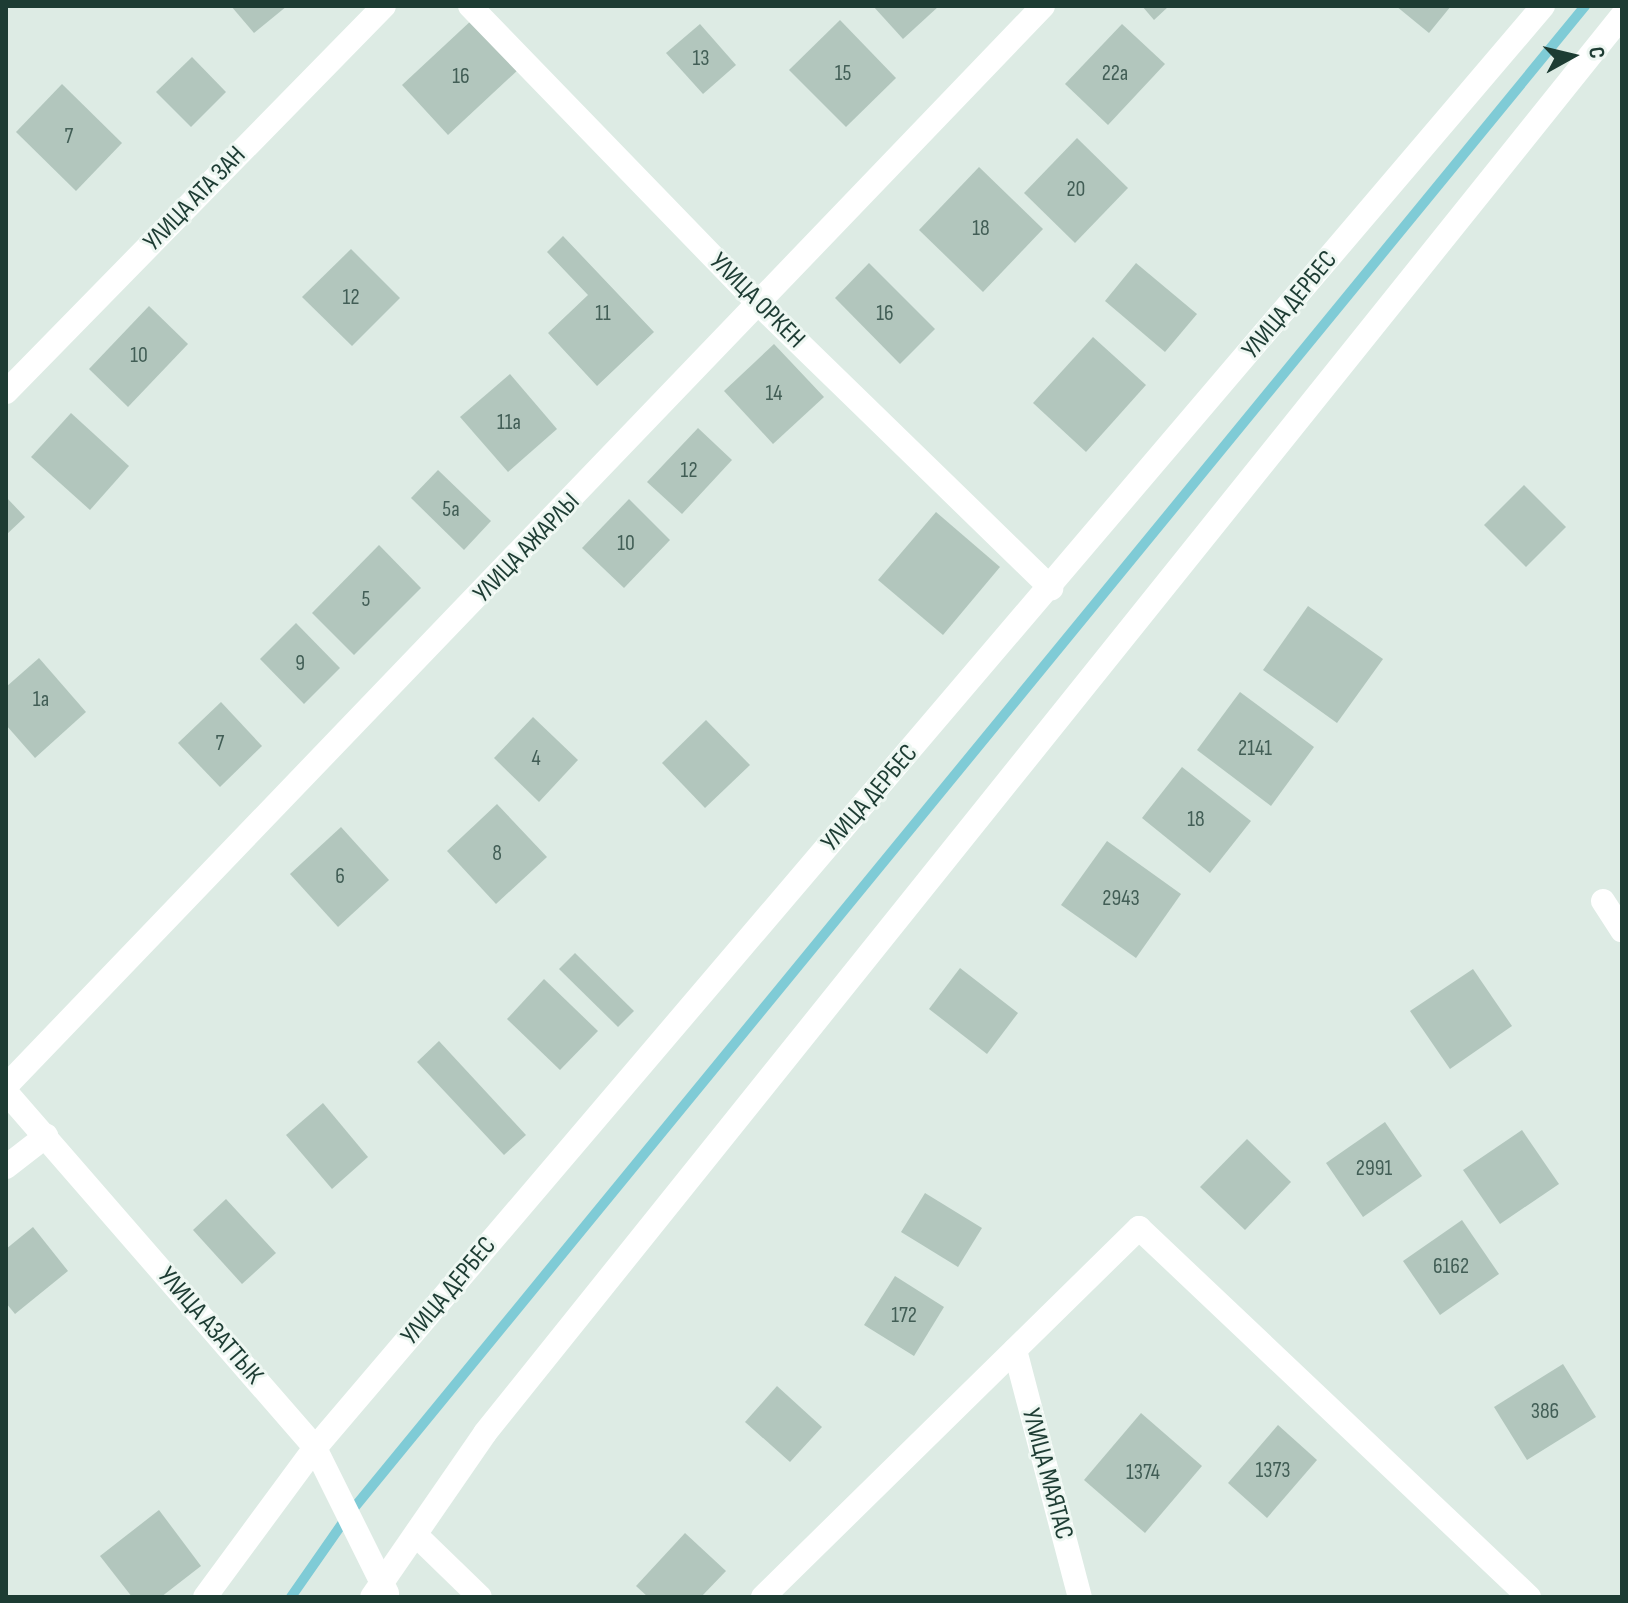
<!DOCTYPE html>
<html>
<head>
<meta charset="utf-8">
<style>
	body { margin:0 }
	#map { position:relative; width:1628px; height:1603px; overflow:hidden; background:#ddebe4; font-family:"Sofia Sans Condensed",sans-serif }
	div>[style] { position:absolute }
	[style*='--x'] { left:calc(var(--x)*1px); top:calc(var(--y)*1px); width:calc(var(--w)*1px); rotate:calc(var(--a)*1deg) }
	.stream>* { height:10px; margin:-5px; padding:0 5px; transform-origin:5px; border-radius:5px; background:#7fcbd6 }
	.building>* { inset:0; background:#b2c6bd }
	.minor>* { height:24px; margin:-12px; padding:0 12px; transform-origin:12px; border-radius:12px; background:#fff }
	span { translate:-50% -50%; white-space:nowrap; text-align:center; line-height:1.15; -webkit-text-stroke:6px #eef7f2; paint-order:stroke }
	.number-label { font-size:22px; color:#425e56 }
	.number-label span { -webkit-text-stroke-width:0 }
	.street-label { font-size:26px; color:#1d3c33 }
	.frame { position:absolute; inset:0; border:8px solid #1d3c33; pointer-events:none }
	.north { position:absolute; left:1532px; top:16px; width:80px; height:80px; -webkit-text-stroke:6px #eef7f2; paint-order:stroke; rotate:82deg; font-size:22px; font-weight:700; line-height:32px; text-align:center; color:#1d3c33 }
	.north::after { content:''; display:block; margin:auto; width:28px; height:36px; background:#1d3c33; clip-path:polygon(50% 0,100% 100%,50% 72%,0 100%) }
</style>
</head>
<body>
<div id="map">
	<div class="stream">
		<div style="--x:291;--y:1597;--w:101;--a:-55.1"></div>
		<div style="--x:349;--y:1514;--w:1950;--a:-50.66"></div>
	</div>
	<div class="building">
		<div style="clip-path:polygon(231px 6px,287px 6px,254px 33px)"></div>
		<div style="clip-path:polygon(873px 6px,939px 6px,903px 39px)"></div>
		<div style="clip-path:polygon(1142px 6px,1169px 6px,1154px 20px)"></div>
		<div style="clip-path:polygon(1396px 6px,1451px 6px,1429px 33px)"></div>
		<div style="clip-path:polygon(474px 18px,520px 68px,448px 135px,402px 85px)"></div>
		<div style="clip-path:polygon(840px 20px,896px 78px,846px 127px,789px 70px)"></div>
		<div style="clip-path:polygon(700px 24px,736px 65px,703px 94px,666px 53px)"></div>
		<div style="clip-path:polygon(1122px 24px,1165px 64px,1108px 125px,1065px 84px)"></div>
		<div style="clip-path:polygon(192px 57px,226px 92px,191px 127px,156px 92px)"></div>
		<div style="clip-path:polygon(62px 84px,122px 143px,76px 191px,16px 132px)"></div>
		<div style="clip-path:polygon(1077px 138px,1128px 188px,1075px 243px,1024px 193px)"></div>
		<div style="clip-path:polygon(979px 167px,1043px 229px,983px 292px,919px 230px)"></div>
		<div style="clip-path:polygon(563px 236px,654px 332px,597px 386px,548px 333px,588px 295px,547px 252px)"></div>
		<div style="clip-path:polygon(351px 249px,400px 298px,352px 346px,302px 297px)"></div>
		<div style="clip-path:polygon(869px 263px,935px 329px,900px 364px,835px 298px)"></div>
		<div style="clip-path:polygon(1136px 263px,1197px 314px,1165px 352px,1105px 301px)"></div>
		<div style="clip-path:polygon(149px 306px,188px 344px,128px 407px,89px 369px)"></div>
		<div style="clip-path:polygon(1093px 337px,1146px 385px,1086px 452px,1033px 403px)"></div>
		<div style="clip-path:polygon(774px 344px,824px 397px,773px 444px,724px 391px)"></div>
		<div style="clip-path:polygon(510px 374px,557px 429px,508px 472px,460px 417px)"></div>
		<div style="clip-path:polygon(71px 413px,129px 466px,90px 510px,31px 457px)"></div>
		<div style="clip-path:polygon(698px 428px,732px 460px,682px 514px,647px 482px)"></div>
		<div style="clip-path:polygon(438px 470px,491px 521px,464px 550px,411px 498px)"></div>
		<div style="clip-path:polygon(1524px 485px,1566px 527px,1526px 567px,1484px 525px)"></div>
		<div style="clip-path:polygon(6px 497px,25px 517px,6px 535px)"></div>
		<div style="clip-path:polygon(629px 499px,670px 540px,624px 588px,582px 548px)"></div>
		<div style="clip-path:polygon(936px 512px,1000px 567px,943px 635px,878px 580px)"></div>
		<div style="clip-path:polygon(379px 545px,421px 588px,354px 655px,312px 613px)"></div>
		<div style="clip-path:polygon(1308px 606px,1383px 659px,1337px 723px,1263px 670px)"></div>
		<div style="clip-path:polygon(296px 623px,340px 668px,304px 704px,260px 659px)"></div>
		<div style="clip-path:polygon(39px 658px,86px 712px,35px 758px,6px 725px,6px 687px)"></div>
		<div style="clip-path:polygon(1240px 692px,1314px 747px,1271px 806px,1197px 750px)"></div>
		<div style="clip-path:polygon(221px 702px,262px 746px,220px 787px,178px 743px)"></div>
		<div style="clip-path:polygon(533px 717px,578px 760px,539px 802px,494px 758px)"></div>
		<div style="clip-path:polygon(706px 720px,750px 765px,705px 808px,662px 763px)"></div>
		<div style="clip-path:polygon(1182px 767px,1251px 821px,1210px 873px,1142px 818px)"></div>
		<div style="clip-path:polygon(497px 804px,547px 857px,496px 904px,447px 851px)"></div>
		<div style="clip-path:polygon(341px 827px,389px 880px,338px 927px,290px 874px)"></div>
		<div style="clip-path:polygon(1107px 841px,1181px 894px,1136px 958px,1061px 905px)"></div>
		<div style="clip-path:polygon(575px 953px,634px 1011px,618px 1027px,559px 969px)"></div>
		<div style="clip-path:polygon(960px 968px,1018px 1013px,987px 1054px,929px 1009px)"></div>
		<div style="clip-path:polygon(1473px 969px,1512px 1026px,1450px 1069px,1410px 1011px)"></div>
		<div style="clip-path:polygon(544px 979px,598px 1031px,560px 1070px,507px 1019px)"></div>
		<div style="clip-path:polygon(439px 1041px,526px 1135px,504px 1155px,417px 1062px)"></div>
		<div style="clip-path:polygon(323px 1103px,368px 1157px,332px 1189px,286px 1135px)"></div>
		<div style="clip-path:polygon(1385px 1122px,1422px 1176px,1363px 1217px,1326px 1163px)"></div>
		<div style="clip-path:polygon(1522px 1130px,1559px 1184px,1500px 1224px,1463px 1170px)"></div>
		<div style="clip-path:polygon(1247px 1139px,1291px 1182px,1245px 1230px,1200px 1187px)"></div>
		<div style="clip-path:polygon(925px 1193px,982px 1228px,958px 1267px,901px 1232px)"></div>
		<div style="clip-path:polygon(226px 1199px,276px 1253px,242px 1284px,193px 1230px)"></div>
		<div style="clip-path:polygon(1462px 1220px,1499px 1274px,1440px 1315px,1403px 1261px)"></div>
		<div style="clip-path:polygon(33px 1227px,68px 1271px,15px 1314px,6px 1303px,6px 1249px)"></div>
		<div style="clip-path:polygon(895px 1276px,944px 1307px,914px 1356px,864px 1325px)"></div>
		<div style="clip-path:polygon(1563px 1364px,1596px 1417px,1527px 1460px,1494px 1407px)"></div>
		<div style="clip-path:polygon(777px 1386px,822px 1427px,790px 1462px,745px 1422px)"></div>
		<div style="clip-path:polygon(1141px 1413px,1202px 1466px,1145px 1533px,1084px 1480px)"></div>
		<div style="clip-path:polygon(1278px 1425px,1317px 1460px,1267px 1518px,1228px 1483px)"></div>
		<div style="clip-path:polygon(159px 1510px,201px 1566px,161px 1597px,132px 1597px,100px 1556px)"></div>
		<div style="clip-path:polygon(685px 1533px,726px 1571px,701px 1597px,648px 1597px,636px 1586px)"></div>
	</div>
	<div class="minor">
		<div style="--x:470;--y:6;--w:418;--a:45.9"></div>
		<div style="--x:761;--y:306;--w:405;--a:44.2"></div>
		<div style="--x:6;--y:392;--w:540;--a:-45.6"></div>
		<div style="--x:1603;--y:901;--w:35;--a:57"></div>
		<div style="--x:6;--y:1086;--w:1497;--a:-46.16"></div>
		<div style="--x:6;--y:1092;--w:471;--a:49"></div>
		<div style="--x:315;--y:1448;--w:162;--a:63.6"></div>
		<div style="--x:6;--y:1167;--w:51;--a:-37.8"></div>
		<div style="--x:1015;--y:1350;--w:255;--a:75.3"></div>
		<div style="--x:418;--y:1537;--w:86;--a:44.1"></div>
		<div style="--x:205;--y:1597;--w:185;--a:-53.6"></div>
		<div style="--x:315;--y:1448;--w:1894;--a:-49.58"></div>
		<div style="--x:372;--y:1597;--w:199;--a:-55.4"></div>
		<div style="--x:485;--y:1433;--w:1817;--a:-51.26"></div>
		<div style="--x:763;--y:1597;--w:527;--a:-44.46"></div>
		<div style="--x:1139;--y:1228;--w:537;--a:43.42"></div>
	</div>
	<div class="number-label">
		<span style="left:701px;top:59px">13</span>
		<span style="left:843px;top:74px">15</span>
		<span style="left:1115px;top:74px">22а</span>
		<span style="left:461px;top:77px">16</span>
		<span style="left:69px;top:137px">7</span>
		<span style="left:1076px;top:190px">20</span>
		<span style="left:981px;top:229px">18</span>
		<span style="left:351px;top:298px">12</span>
		<span style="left:603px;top:314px">11</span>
		<span style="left:885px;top:314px">16</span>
		<span style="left:139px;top:356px">10</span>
		<span style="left:774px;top:394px">14</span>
		<span style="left:509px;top:423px">11а</span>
		<span style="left:689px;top:471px">12</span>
		<span style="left:451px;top:510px">5а</span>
		<span style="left:626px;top:544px">10</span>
		<span style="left:366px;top:600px">5</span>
		<span style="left:300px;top:664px">9</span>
		<span style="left:41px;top:700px">1а</span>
		<span style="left:220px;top:744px">7</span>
		<span style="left:1255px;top:749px">2141</span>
		<span style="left:536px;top:759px">4</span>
		<span style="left:1196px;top:820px">18</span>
		<span style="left:497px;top:854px">8</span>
		<span style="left:340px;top:877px">6</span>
		<span style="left:1121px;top:899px">2943</span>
		<span style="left:1374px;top:1169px">2991</span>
		<span style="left:1451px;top:1267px">6162</span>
		<span style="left:904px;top:1316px">172</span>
		<span style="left:1545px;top:1412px">386</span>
		<span style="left:1273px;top:1471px">1373</span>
		<span style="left:1143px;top:1473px">1374</span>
	</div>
	<div class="street-label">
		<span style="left:195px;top:199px;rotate:-46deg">УЛИЦА АТА ЗАН</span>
		<span style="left:757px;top:301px;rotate:45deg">УЛИЦА ОРКЕН</span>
		<span style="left:1290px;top:305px;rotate:-50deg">УЛИЦА ДЕРБЕС</span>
		<span style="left:527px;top:548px;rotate:-46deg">УЛИЦА АЖАРЛЫ</span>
		<span style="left:870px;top:798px;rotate:-49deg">УЛИЦА ДЕРБЕС</span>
		<span style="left:449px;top:1291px;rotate:-50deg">УЛИЦА ДЕРБЕС</span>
		<span style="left:210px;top:1326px;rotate:49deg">УЛИЦА АЗАТТЫК</span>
		<span style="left:1047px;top:1474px;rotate:75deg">УЛИЦА МАЯТАС</span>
	</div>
	<div class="frame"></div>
	<div class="north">С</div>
</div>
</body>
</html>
